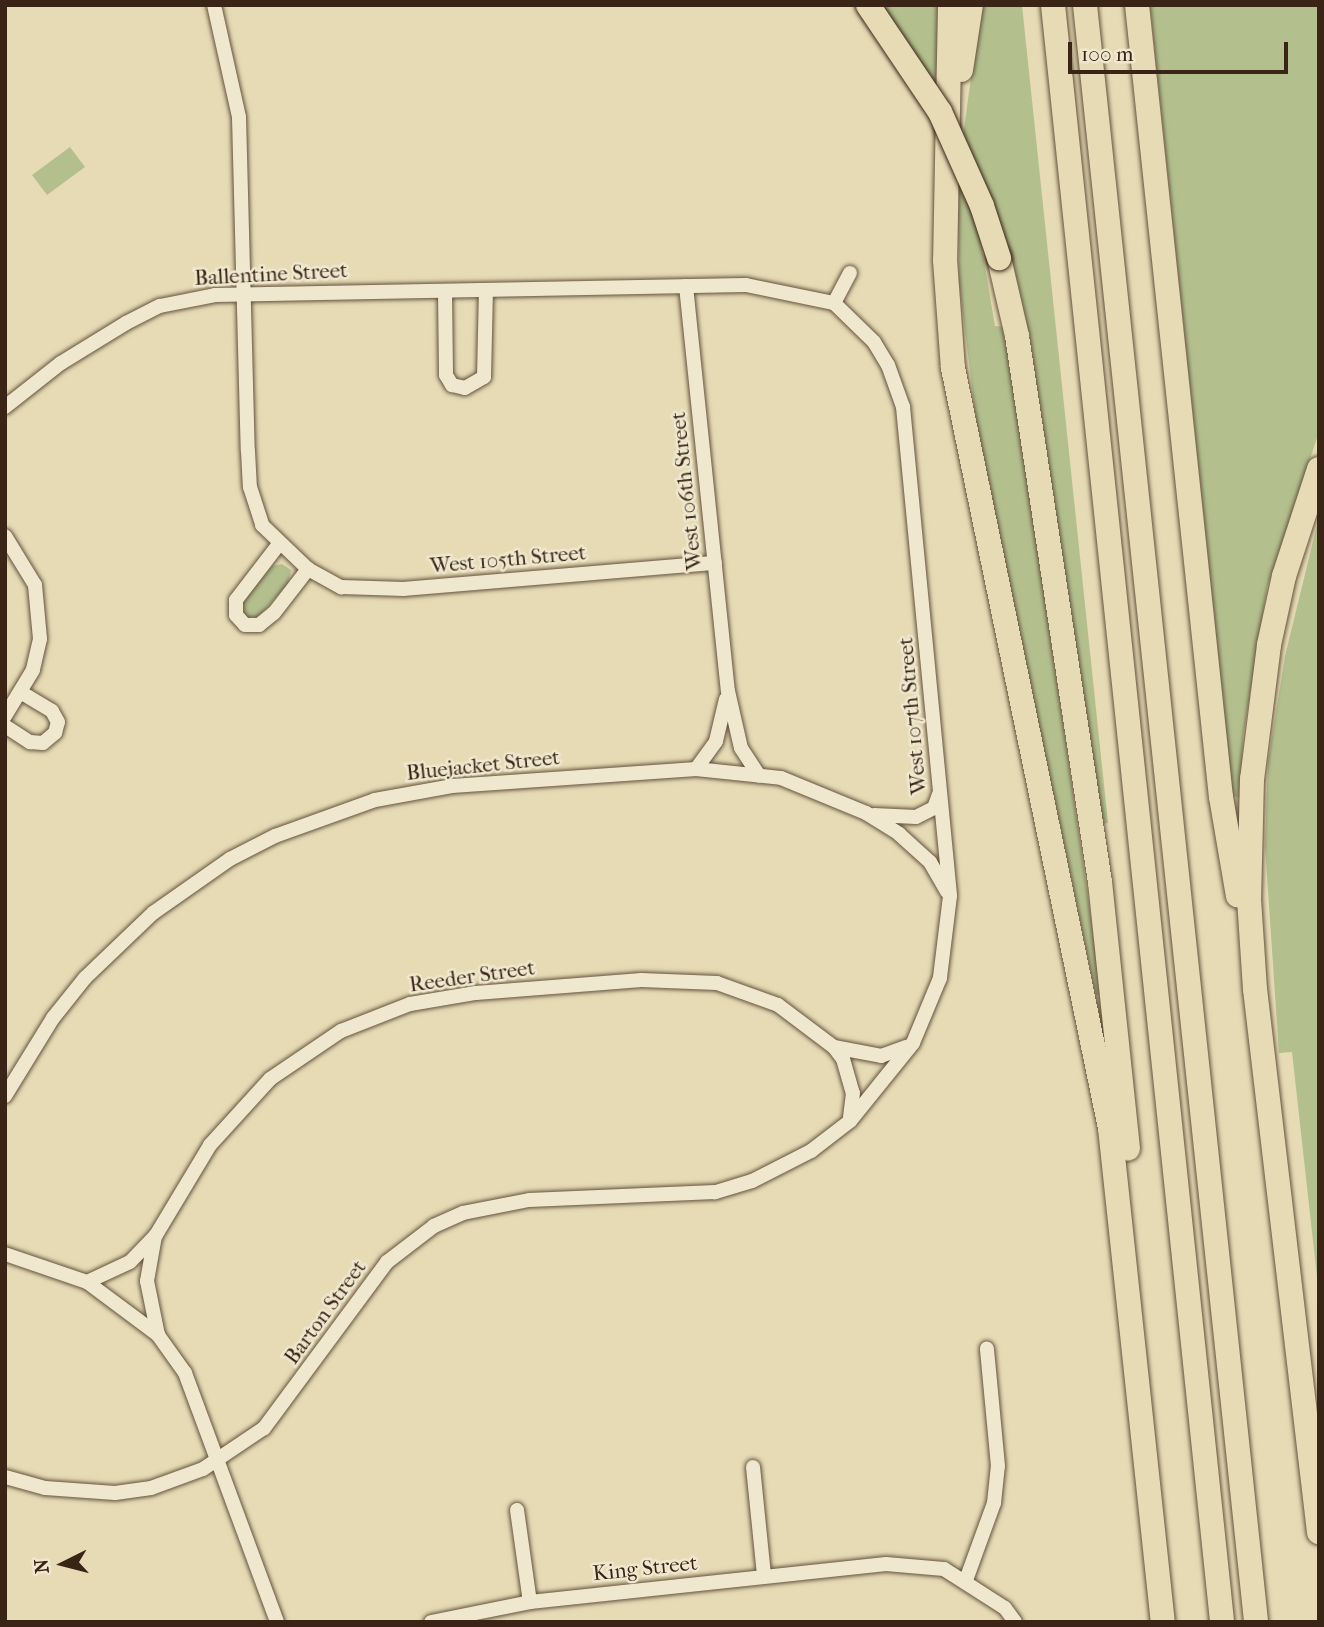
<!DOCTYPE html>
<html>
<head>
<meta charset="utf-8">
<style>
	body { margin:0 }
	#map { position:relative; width:1324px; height:1627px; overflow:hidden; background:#e6dbb5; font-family:"IM FELL French Canon",serif }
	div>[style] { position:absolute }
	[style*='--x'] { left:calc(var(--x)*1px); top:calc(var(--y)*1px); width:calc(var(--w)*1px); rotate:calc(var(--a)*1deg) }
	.green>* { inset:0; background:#b3c08e }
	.roads { filter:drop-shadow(0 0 2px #64523d) drop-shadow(0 0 2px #64523d) }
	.street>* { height:14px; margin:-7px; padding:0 7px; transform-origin:7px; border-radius:7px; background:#efe8cf }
	.highway>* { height:24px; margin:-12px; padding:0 12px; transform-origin:12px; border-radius:12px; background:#e6dbb5 }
	.bridges { filter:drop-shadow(0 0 2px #392415) drop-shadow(0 0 2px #392415) }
	.highway-bridge>* { height:24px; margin:-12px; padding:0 12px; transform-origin:12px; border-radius:12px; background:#e6dbb5 }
	span { translate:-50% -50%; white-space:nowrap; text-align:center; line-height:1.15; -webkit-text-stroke:5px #efe8cf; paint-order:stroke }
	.street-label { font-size:21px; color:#392415 }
	.frame { position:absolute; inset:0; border:7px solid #392415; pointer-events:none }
	.north { position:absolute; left:28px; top:1529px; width:70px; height:70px; -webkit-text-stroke:5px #efe8cf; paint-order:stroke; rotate:264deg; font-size:19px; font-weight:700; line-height:28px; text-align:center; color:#392415 }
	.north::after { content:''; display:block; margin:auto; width:24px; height:32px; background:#392415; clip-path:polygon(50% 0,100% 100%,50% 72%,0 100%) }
	.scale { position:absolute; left:1068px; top:42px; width:220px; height:32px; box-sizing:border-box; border:4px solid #392415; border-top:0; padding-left:9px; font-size:21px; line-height:24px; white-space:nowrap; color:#392415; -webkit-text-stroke:5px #efe8cf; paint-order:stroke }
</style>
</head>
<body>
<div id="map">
	<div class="green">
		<div style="clip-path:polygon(880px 5px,940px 5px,936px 85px,893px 23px)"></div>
		<div style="clip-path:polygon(981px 5px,1022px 5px,1108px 823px,1100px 824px,1020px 304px,963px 136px)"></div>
		<div style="clip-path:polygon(1150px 5px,1319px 5px,1319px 432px,1267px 588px,1243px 737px,1241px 798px,1233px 796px)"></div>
		<div style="clip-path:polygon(70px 147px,85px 167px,47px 195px,32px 175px)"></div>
		<div style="clip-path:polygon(958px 175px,977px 220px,995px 326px,1006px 327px,1102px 995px,1096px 995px,979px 444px,959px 282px)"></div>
		<div style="clip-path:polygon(1319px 517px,1319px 1295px,1292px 1052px,1279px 1053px,1265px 846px,1268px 762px,1285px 656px)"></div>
		<div style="clip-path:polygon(282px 564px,291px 570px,288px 584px,258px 617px,246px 617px,241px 604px,272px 566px)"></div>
	</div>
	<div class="roads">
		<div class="street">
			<div style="--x:214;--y:5;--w:115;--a:77.4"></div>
			<div style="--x:239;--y:117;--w:334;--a:88.5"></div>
			<div style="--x:248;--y:451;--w:36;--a:87"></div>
			<div style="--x:250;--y:487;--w:40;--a:72"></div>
			<div style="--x:262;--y:525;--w:64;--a:43.7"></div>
			<div style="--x:308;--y:569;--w:38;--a:29"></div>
			<div style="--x:341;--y:587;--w:63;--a:1.8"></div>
			<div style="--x:404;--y:589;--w:312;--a:-4.8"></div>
			<div style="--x:686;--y:286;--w:407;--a:84.1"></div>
			<div style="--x:728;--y:691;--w:58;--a:77.2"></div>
			<div style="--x:741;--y:748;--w:33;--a:57"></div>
			<div style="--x:445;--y:291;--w:84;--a:89.3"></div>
			<div style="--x:446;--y:375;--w:12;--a:59"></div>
			<div style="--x:452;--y:385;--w:13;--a:13"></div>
			<div style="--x:465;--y:388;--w:22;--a:-30"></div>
			<div style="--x:484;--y:377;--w:86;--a:-88.7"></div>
			<div style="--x:834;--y:303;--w:34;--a:-62"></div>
			<div style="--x:5;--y:407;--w:71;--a:-38.2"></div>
			<div style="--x:61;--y:363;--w:76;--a:-31.6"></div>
			<div style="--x:126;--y:323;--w:38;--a:-27"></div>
			<div style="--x:160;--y:306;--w:56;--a:-11.3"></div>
			<div style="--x:215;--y:295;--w:531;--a:-1.08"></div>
			<div style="--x:746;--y:285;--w:90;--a:11.6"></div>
			<div style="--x:834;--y:303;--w:56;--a:44.3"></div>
			<div style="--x:874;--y:342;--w:27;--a:59"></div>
			<div style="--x:888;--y:365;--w:45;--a:70.3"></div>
			<div style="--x:903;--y:407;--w:491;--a:84.5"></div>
			<div style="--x:950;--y:896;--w:83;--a:97"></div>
			<div style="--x:940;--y:978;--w:70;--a:112.6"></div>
			<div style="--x:913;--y:1043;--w:100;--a:128.9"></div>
			<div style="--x:850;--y:1121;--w:49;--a:142.4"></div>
			<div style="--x:811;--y:1151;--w:66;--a:153"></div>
			<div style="--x:752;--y:1181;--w:39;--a:163"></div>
			<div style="--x:715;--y:1192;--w:186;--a:177.5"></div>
			<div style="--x:529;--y:1200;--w:67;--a:168.9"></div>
			<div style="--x:463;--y:1213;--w:32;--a:156"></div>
			<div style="--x:434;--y:1226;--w:59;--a:142.5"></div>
			<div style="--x:387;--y:1262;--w:207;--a:126.5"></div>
			<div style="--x:264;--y:1428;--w:73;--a:146.1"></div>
			<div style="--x:203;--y:1469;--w:55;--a:159.9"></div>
			<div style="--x:151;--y:1488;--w:36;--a:172"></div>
			<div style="--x:115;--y:1493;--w:70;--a:-175.9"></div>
			<div style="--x:45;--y:1488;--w:41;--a:-164.6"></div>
			<div style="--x:5;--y:536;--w:57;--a:58.5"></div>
			<div style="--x:35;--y:585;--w:54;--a:84.7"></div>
			<div style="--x:40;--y:639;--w:32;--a:103"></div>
			<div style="--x:33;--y:670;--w:54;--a:121.3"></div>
			<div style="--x:279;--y:544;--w:71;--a:127.5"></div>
			<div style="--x:236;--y:600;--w:15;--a:90"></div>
			<div style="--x:236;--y:615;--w:13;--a:48"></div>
			<div style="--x:245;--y:625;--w:14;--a:0"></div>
			<div style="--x:259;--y:625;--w:19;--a:-39"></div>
			<div style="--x:274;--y:613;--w:56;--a:-52.3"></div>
			<div style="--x:5;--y:726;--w:30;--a:33"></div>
			<div style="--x:30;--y:742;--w:13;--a:4"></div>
			<div style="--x:43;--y:743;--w:16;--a:-40"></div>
			<div style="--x:55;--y:733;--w:11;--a:-75"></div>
			<div style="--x:58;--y:722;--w:13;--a:-119"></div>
			<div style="--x:52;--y:711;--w:35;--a:-149"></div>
			<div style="--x:696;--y:769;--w:34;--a:-54"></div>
			<div style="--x:716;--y:741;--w:43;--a:-76.6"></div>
			<div style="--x:874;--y:815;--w:42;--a:2.7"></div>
			<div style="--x:916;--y:817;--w:20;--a:-27"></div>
			<div style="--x:934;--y:808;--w:15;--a:-70"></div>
			<div style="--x:834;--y:1047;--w:48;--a:10.8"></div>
			<div style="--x:881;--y:1056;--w:27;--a:-20"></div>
			<div style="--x:5;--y:1096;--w:92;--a:-58.4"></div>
			<div style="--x:53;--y:1018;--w:51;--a:-51.3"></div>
			<div style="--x:85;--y:978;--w:94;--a:-43.7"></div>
			<div style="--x:153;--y:913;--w:94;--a:-35"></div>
			<div style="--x:230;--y:859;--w:51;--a:-27.1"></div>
			<div style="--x:275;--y:836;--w:106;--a:-19.8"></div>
			<div style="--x:375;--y:800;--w:78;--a:-10.3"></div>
			<div style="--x:452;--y:786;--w:245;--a:-4"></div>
			<div style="--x:696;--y:769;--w:85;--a:6"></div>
			<div style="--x:781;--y:778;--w:92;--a:22.4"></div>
			<div style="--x:866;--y:813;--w:39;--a:32"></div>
			<div style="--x:899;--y:834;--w:42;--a:42.1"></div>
			<div style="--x:930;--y:862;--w:34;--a:60"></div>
			<div style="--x:155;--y:1236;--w:46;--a:100.1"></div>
			<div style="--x:147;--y:1281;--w:55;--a:78.5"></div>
			<div style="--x:5;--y:1254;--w:87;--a:18.9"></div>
			<div style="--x:87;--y:1282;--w:89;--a:36.7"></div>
			<div style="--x:158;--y:1335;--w:47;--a:54.6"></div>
			<div style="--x:185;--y:1373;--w:265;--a:69.7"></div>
			<div style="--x:87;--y:1282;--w:47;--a:-24.9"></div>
			<div style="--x:130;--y:1262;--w:37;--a:-46"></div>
			<div style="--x:156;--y:1235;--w:105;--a:-59"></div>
			<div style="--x:210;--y:1145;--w:89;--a:-47.7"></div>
			<div style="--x:270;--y:1079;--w:86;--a:-34.1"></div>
			<div style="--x:341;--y:1031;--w:74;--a:-21.4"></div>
			<div style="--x:410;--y:1004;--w:67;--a:-9.5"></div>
			<div style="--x:476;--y:993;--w:166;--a:-4.5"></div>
			<div style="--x:641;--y:980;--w:76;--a:2.3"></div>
			<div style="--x:717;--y:983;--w:65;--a:19.8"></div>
			<div style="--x:778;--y:1005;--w:70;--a:36.9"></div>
			<div style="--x:834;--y:1047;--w:15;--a:53"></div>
			<div style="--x:843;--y:1059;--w:35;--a:74"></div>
			<div style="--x:853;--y:1093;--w:26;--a:97"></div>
			<div style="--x:753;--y:1467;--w:110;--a:84.2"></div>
			<div style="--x:517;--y:1510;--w:93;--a:82"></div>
			<div style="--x:966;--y:1580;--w:82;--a:-70"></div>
			<div style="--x:994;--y:1503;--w:37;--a:-84"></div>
			<div style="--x:998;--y:1466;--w:118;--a:-95.4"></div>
			<div style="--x:431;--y:1622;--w:101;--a:-11.4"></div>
			<div style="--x:530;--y:1602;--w:358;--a:-6.1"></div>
			<div style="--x:886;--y:1564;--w:58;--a:4.9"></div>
			<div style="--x:944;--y:1569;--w:72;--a:32.6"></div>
			<div style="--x:1005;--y:1608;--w:17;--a:54"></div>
		</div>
		<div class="highway">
			<div style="--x:950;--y:5;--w:255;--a:91.1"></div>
			<div style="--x:945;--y:260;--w:108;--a:85.8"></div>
			<div style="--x:953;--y:368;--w:776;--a:78.33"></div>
			<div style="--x:1110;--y:1128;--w:497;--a:83.9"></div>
			<div style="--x:1053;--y:5;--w:1626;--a:84.03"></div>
			<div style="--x:1085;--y:5;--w:1626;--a:83.96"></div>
			<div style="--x:1137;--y:5;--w:796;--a:83.95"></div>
			<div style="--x:1221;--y:797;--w:100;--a:80.3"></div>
			<div style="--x:961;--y:70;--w:66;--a:-81.3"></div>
			<div style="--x:999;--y:258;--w:80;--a:77"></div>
			<div style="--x:1017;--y:336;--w:552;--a:81.36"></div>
			<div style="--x:1100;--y:882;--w:268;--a:84"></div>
			<div style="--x:1319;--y:469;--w:113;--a:108.1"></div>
			<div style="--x:1284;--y:576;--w:71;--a:102.3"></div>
			<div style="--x:1269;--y:645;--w:135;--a:97.2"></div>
			<div style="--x:1252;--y:779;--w:120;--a:91.4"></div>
			<div style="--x:1249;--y:899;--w:90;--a:86.2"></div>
			<div style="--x:1255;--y:989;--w:547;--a:83.28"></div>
		</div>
	</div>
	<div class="bridges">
		<div class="highway-bridge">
			<div style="--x:868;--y:5;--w:129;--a:56.1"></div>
			<div style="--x:940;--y:112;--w:103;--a:65.9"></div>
			<div style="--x:982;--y:206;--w:55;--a:71.9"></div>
		</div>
	</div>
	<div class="street-label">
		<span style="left:271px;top:274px;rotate:-3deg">Ballentine Street</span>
		<span style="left:686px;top:491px;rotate:-96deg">West 106th Street</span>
		<span style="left:508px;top:559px;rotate:-5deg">West 105th Street</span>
		<span style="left:912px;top:716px;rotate:-95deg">West 107th Street</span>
		<span style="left:483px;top:765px;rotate:-6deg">Bluejacket Street</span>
		<span style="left:472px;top:976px;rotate:-8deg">Reeder Street</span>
		<span style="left:325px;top:1312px;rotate:-54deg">Barton Street</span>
		<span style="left:645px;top:1568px;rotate:-6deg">King Street</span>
	</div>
	<div class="frame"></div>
	<div class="north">N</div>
	<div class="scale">100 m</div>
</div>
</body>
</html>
